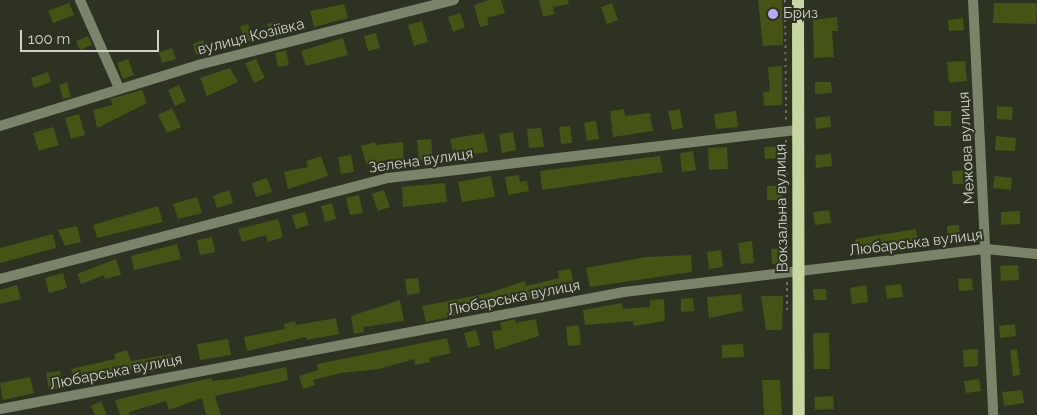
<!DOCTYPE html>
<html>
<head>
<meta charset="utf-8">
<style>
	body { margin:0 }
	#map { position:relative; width:1037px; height:415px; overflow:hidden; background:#2e3222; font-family:Raleway,sans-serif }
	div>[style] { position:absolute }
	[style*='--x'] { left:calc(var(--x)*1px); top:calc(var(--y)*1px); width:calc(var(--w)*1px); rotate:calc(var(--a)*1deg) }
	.building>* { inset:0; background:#455315 }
	.path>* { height:2px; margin-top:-1px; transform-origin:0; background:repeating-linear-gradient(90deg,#6b6f61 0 2.5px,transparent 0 6.5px) }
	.minor>* { height:10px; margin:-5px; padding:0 5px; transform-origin:5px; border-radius:5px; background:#7b836a }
	.major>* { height:12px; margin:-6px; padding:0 6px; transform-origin:6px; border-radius:6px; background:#c7d7a1 }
	.dots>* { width:14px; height:14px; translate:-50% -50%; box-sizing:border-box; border:2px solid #2e3222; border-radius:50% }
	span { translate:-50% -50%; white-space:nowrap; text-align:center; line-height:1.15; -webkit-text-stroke:4px #2e3222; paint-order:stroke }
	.poi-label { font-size:15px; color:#d0d3c9 }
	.left { translate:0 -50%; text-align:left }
	.street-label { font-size:15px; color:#d0d3c9 }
	.scale { position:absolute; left:20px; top:30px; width:139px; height:22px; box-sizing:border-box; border:2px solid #d0d3c9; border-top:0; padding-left:6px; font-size:15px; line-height:18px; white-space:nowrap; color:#d0d3c9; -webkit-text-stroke:4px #2e3222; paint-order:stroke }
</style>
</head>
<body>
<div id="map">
	<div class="building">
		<div style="clip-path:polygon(489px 0,501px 0,505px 13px,487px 18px,489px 25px,480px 27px,474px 5px)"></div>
		<div style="clip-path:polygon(539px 0,568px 0,569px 4px,553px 7px,555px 14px,543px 17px)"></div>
		<div style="clip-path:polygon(758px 0,782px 0,783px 45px,763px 46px)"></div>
		<div style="clip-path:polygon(69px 3px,74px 15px,53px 23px,48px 11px)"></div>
		<div style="clip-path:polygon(612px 3px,618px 20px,607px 24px,601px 7px)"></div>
		<div style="clip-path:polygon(994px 3px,1037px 3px,1036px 24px,993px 23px)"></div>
		<div style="clip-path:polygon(344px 4px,348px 18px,314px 27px,310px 11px)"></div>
		<div style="clip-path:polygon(460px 13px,465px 27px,453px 32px,448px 17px)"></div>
		<div style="clip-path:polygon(837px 17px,838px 31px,832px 31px,834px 57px,814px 58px,813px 20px)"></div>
		<div style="clip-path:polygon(963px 18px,964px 30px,949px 31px,948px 20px)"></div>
		<div style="clip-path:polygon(278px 21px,282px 34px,271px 37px,267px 24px)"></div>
		<div style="clip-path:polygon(422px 21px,428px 42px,414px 46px,408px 25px)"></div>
		<div style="clip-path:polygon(248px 24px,253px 39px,246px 42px,240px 27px)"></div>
		<div style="clip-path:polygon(376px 33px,380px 48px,368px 51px,364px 36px)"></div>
		<div style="clip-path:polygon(88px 36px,92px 45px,80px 50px,76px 41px)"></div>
		<div style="clip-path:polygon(343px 38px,348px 55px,306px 66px,301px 51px)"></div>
		<div style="clip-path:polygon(203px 40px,207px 52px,196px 55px,193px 44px)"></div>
		<div style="clip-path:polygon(172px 48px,176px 59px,162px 63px,159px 52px)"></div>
		<div style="clip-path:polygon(286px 50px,289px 65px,278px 67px,275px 53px)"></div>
		<div style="clip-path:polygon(128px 59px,134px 75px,123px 79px,117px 63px)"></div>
		<div style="clip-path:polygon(256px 59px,265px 78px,254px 83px,245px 63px)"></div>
		<div style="clip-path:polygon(965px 61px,967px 81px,949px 83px,947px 62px)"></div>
		<div style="clip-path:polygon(782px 66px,782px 105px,764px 106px,763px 92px,770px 91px,768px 67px)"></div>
		<div style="clip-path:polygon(230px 68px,238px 82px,207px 96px,200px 78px)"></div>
		<div style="clip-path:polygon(48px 72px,51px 82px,34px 88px,31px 78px)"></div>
		<div style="clip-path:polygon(67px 82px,71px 97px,63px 99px,59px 85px)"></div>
		<div style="clip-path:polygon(815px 82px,831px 82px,832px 93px,815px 94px)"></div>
		<div style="clip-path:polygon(179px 85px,186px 101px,175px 106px,168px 90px)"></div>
		<div style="clip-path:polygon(142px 90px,147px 103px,97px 128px,93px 110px,113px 105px,110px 99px)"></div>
		<div style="clip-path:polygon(997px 106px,1013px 107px,1012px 120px,997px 119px)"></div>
		<div style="clip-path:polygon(172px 108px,181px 127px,167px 133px,158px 115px)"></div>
		<div style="clip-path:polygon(624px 109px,625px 116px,650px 113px,653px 131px,613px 137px,610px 111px)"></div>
		<div style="clip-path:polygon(680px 109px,683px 128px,672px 130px,668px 111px)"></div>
		<div style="clip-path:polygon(736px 111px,738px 127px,716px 129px,714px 114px)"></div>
		<div style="clip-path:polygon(934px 111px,951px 111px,951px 126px,934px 126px)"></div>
		<div style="clip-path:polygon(79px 114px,85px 135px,71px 139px,65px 118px)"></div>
		<div style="clip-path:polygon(830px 116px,831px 127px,816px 129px,815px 118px)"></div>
		<div style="clip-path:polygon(596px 121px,599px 139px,587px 141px,584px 123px)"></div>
		<div style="clip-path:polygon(570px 126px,572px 143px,561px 144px,559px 127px)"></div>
		<div style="clip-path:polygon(53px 127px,59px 145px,39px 151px,33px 133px)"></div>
		<div style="clip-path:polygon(541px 128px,544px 147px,529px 148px,527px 129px)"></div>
		<div style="clip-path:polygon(513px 132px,516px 150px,502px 153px,499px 134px)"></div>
		<div style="clip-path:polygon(484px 133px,488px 152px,454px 156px,450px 139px)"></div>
		<div style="clip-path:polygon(996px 136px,1016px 138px,1015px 151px,995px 150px)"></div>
		<div style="clip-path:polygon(431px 139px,433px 159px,419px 161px,417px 140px)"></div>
		<div style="clip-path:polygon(375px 142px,376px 145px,403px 142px,404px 161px,390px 159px,367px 166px,361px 146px)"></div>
		<div style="clip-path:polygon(780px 146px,780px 158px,765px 159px,764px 147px)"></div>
		<div style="clip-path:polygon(727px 147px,728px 169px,709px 170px,708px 148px)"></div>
		<div style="clip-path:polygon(693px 151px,696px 170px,682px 172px,680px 153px)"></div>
		<div style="clip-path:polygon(831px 154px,832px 166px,816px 168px,815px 155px)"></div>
		<div style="clip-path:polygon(351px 155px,354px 172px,341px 174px,338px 157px)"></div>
		<div style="clip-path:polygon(321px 156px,328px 176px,288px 189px,284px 172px,308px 167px,306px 161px)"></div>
		<div style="clip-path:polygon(660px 156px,663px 172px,542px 190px,540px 171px)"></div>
		<div style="clip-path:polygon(969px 170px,970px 184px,953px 184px,952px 171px)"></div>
		<div style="clip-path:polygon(519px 175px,520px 182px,527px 181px,529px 191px,508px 195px,505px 177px)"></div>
		<div style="clip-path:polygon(491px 176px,495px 197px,462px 202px,458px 182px)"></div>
		<div style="clip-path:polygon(995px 176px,1012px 178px,1011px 190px,993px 188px)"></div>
		<div style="clip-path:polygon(267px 178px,272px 192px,256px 197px,252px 183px)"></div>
		<div style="clip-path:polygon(445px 183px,447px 202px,403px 207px,402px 187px)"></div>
		<div style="clip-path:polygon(767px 186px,782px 186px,782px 200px,767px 200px)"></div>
		<div style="clip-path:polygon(229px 190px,233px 203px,217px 208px,213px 196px)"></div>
		<div style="clip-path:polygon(384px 190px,390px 207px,378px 211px,372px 194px)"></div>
		<div style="clip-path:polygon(359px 195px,363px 213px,350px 215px,346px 198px)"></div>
		<div style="clip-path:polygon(197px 197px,202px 213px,178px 219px,173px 204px)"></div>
		<div style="clip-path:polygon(332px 203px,336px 219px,325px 222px,321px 206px)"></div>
		<div style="clip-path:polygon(158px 206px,163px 222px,97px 238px,93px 225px)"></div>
		<div style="clip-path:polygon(829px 210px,831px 223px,815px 225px,813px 212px)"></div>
		<div style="clip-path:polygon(1020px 211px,1020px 224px,1001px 225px,1001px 212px)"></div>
		<div style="clip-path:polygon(305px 212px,309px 225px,296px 229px,292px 215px)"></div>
		<div style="clip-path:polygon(278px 219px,283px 237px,268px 242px,266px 235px,242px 242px,238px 229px)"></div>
		<div style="clip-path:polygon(959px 225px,960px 241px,948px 242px,947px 226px)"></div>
		<div style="clip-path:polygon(77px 226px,81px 242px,65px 246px,58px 230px)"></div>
		<div style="clip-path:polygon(916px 229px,919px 248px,857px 255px,855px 239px)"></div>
		<div style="clip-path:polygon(53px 234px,56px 248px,0 263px,0 248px)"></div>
		<div style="clip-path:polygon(212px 237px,215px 252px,200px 255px,197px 240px)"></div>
		<div style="clip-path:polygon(752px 241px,754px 263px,741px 264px,738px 243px)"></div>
		<div style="clip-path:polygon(177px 244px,181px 259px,134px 270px,131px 256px)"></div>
		<div style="clip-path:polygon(783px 248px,785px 263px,772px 264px,771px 249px)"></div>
		<div style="clip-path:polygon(721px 250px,723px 267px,709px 269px,707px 252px)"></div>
		<div style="clip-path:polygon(691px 255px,692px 272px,590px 287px,586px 268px,646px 257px)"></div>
		<div style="clip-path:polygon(116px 259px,121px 275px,105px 279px,104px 275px,81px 284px,77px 274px)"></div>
		<div style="clip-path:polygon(1018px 265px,1019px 280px,1001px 281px,1000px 266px)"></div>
		<div style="clip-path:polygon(571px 269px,574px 289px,426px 322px,422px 306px,489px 293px,525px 281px,526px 286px,559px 278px,558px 271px)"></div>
		<div style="clip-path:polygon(63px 273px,67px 288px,49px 293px,45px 278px)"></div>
		<div style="clip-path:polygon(418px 278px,420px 293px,407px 295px,405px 279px)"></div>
		<div style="clip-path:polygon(972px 278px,973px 290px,959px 291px,958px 279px)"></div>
		<div style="clip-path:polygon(901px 284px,903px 297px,887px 299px,885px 286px)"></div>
		<div style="clip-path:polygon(17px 285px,21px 299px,0 304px,0 290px)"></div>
		<div style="clip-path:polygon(866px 285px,868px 302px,852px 304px,850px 288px)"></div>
		<div style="clip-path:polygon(813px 289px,826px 289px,827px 300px,814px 300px)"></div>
		<div style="clip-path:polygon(741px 294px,743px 311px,709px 318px,707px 297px)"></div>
		<div style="clip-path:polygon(761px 296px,783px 296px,782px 330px,766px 330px)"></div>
		<div style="clip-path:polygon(693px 298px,694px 311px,681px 312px,681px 299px)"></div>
		<div style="clip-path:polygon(664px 299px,665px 321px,634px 326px,633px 321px,585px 325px,583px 310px,622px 303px,623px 309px,650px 307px,650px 300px)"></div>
		<div style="clip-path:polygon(400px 300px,404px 321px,363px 327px,364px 332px,354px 334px,351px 316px)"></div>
		<div style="clip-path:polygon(336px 318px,339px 334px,307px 340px,306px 337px,247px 351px,244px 337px,285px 329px,284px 324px,295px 321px,296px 325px)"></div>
		<div style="clip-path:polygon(515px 319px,516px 323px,536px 319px,539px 336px,495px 350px,492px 331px,502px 330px,500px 323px)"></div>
		<div style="clip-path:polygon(1015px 324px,1016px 336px,1000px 338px,999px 326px)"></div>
		<div style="clip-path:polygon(579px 325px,581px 345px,568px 346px,566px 327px)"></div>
		<div style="clip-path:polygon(476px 330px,480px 345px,468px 348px,464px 333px)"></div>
		<div style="clip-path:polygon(813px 333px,829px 333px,830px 369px,814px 369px)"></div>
		<div style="clip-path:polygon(447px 338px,451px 353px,429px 358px,430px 362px,415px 365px,414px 359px,379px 369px,341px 373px,313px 380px,315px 385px,303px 389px,299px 376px,318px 370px,317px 364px)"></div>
		<div style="clip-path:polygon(228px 339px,231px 355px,200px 360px,197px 344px)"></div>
		<div style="clip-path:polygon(743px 344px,744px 357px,722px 358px,722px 345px)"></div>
		<div style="clip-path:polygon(978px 349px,978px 366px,964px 367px,963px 350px)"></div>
		<div style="clip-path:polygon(1017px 349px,1020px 375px,1013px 376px,1010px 350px)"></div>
		<div style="clip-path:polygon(127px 350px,131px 361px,172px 354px,174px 367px,144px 373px,143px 366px,76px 386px,71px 369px,115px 359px,114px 354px)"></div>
		<div style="clip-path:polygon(286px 367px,288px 380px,215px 396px,221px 415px,206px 415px,202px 398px,169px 410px,166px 401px,129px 412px,130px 415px,120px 415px,115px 400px,211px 378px,212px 381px,231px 379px)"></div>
		<div style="clip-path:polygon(60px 371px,63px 388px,49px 390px,46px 373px)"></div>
		<div style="clip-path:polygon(30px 377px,34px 393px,3px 400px,0 383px)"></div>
		<div style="clip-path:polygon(979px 379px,981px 391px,966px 393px,964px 381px)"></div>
		<div style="clip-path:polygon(762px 380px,780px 380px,782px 415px,764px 415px)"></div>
		<div style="clip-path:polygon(1022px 390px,1024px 403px,1004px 406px,1002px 392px)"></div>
		<div style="clip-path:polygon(833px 396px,834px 409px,815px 410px,814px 397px)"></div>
		<div style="clip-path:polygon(101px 401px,107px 415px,95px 415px,91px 406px)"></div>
	</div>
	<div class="path">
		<div style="--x:785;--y:0;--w:123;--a:89.5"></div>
		<div style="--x:786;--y:140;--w:123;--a:89.5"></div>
		<div style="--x:787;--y:282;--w:28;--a:90"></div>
	</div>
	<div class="minor">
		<div style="--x:80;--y:0;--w:96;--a:66.1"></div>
		<div style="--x:973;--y:0;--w:415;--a:87.2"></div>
		<div style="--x:0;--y:126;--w:211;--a:-17.1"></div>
		<div style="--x:202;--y:64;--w:260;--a:-14.3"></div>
		<div style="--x:0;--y:279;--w:401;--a:-14.6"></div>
		<div style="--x:388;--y:178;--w:412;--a:-6.7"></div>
		<div style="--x:0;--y:409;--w:635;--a:-10.62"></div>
		<div style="--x:624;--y:292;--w:365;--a:-6.8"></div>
		<div style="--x:986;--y:249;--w:51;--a:5.6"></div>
	</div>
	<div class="major">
		<div style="--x:798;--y:0;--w:415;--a:89.9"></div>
	</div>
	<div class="dots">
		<div style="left:773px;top:14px;background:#b0aefa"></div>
	</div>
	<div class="poi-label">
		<span class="left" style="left:783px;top:14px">Бриз</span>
	</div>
	<div class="street-label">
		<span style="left:251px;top:37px;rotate:-14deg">вулиця Козіївка</span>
		<span style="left:967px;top:148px;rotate:-93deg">Межова вулиця</span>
		<span style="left:421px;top:161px;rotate:-8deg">Зелена вулиця</span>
		<span style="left:782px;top:208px;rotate:-91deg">Вокзальна вулиця</span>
		<span style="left:916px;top:243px;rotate:-7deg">Любарська вулиця</span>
		<span style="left:514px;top:298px;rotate:-11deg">Любарська вулиця</span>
		<span style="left:116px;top:372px;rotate:-11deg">Любарська вулиця</span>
	</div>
	<div class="scale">100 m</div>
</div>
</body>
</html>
